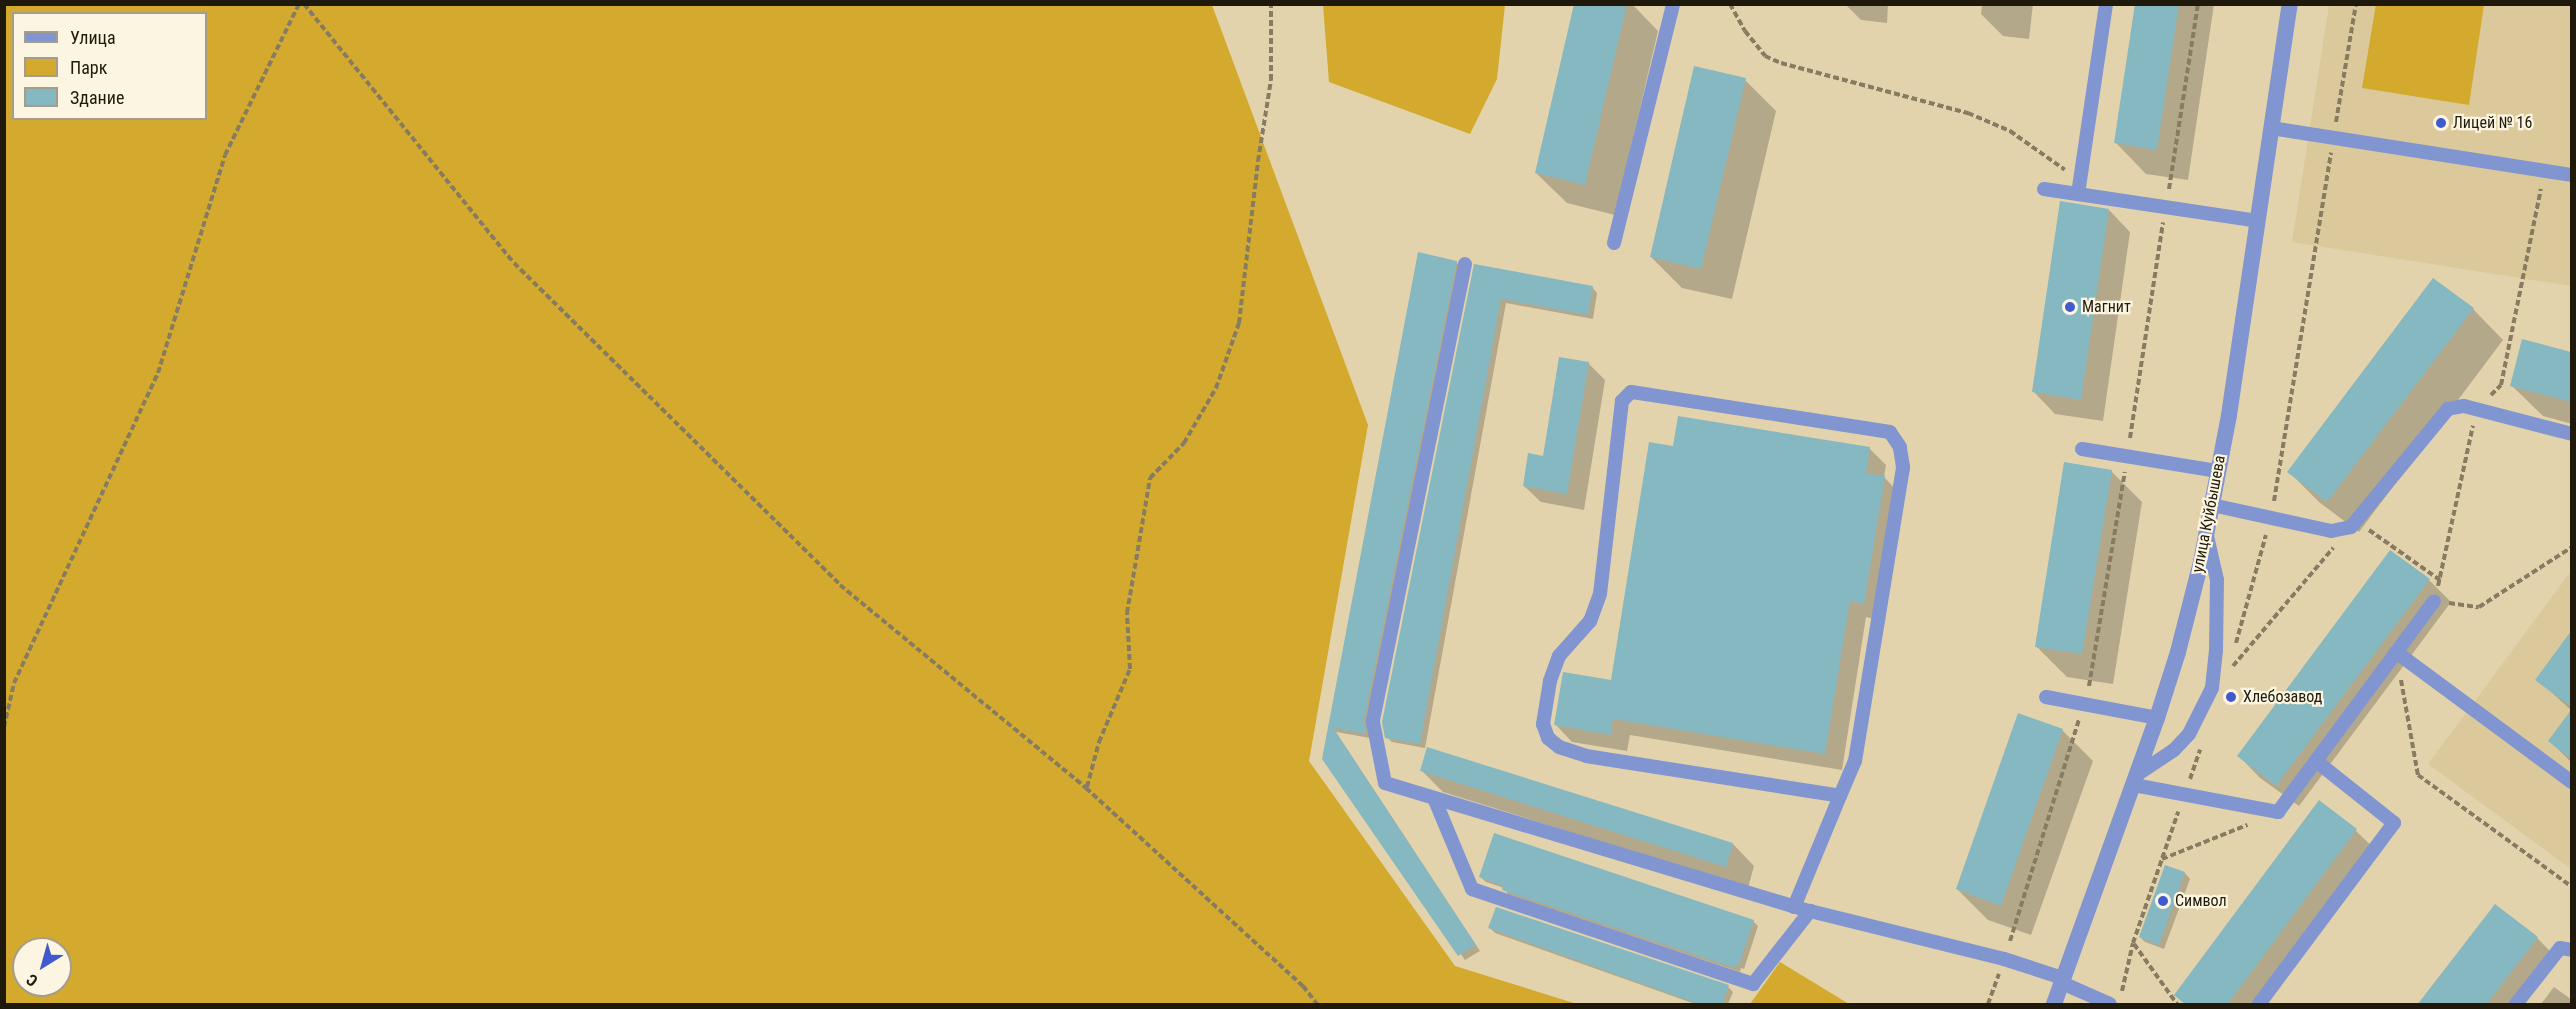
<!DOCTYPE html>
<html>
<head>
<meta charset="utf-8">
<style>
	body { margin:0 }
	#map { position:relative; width:2576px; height:1009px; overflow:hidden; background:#e2d3ad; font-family:"Roboto Condensed",sans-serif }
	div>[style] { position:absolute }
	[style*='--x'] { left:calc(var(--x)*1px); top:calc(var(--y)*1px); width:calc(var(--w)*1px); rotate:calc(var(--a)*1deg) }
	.built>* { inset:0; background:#dbc99b }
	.green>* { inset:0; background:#d3aa2d }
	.shadow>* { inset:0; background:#0003 }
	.building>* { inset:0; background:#86b8c1 }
	.path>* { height:4px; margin-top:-2px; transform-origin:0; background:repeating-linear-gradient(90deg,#877c61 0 6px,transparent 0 9px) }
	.service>* { height:14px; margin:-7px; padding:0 7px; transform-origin:7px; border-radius:7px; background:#8195d1 }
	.tertiary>* { height:16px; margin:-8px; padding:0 8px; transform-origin:8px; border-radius:8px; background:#8195d1 }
	.dots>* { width:16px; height:16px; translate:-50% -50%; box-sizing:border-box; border:3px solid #fcf5e1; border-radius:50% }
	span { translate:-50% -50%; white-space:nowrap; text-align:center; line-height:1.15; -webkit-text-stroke:4.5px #fcf5e1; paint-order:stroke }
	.poi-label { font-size:16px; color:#1f190b }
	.left { translate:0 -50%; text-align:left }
	.street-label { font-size:16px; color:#1f190b }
	.frame { position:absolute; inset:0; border:6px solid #1f190b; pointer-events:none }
	.legend { position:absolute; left:12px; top:12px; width:195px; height:108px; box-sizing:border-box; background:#fcf5e1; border:2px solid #a49d8b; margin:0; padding:8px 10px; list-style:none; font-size:18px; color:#1f190b }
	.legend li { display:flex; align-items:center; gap:12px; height:30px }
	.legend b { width:30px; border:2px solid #a49d8b }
	.north { position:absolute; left:12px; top:937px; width:60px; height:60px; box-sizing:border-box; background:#fcf5e1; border:2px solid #a49d8b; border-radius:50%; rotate:217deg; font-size:16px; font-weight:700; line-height:24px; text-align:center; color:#1f190b }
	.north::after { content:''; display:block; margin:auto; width:21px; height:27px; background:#4059cc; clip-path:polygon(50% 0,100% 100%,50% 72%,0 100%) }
</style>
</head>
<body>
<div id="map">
	<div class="built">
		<div style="clip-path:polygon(2329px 5px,2571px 5px,2571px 286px,2292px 242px)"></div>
		<div style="clip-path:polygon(2571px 571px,2571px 869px,2428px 764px)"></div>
	</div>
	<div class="green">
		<div style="clip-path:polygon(evenodd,5px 4px,1212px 5px,1368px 425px,1309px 761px,1455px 966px,1577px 1004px,5px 1004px,5px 4px,14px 14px,206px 14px,206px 118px,14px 118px,14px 14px,5px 4px,24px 949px,60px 949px,60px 985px,24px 985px,24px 949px)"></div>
		<div style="clip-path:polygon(2376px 4px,2484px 5px,2469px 105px,2362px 88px)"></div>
		<div style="clip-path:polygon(1323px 5px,1505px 5px,1497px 79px,1470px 134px,1329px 82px)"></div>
		<div style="clip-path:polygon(1780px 962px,1849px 1004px,1750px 1004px)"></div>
	</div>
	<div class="shadow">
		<div style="clip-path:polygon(1575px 4px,1632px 4px,1658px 31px,1615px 215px,1567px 203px,1536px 173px)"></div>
		<div style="clip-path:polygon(1845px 4px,1888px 4px,1887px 23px,1861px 20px)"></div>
		<div style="clip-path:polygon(1978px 4px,2033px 4px,2029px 39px,2003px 36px,1981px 14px,1982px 5px)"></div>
		<div style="clip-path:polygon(2136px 4px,2214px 4px,2188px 180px,2146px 174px,2116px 143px)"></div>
		<div style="clip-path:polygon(1745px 80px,1776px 111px,1732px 299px,1682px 288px,1651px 257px)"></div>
		<div style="clip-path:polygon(2109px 210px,2130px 232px,2103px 421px,2055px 414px,2034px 392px)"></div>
		<div style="clip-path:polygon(1456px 262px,1461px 267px,1370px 738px,1336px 732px,1480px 951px,1465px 960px,1324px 759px)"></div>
		<div style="clip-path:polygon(1475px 266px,1592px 287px,1597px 293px,1593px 319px,1506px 303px,1425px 748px,1392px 742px,1387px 737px)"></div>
		<div style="clip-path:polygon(2473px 309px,2503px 340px,2359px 532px,2319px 502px,2289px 472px)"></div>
		<div style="clip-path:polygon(2524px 341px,2572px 354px,2572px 424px,2543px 416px,2512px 386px)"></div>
		<div style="clip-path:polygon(1588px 363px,1605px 380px,1584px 510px,1541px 502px,1524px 486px,1544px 458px)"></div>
		<div style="clip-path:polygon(1675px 448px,1869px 448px,1886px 465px,1884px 477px,1900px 494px,1880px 620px,1866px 617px,1842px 770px,1630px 735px,1627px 751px,1572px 742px,1556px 725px,1612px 682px)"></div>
		<div style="clip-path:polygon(2111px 471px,2142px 502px,2113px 684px,2067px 677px,2036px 646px)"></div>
		<div style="clip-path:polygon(2429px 580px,2451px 602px,2299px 806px,2260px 778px,2239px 756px)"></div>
		<div style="clip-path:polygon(2572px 634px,2572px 711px,2537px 679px)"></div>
		<div style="clip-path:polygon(2572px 713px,2572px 763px,2550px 741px)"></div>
		<div style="clip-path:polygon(2062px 730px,2093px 761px,2031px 935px,1988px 920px,1957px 889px)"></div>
		<div style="clip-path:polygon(1421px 770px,1733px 844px,1754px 866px,1748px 888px,1443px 792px)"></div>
		<div style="clip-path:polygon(2319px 802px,2356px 831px,2378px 852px,2265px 1004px,2185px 1004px,2176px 995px)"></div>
		<div style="clip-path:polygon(2166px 867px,2185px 873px,2190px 879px,2164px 949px,2145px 942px,2140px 937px)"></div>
		<div style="clip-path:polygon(1480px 877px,1753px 921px,1758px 926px,1744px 969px,1741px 968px,1740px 972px,1508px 894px,1504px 888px,1486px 882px)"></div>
		<div style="clip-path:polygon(2496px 906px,2537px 938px,2559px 960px,2524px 1004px,2419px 1004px)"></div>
		<div style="clip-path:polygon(1490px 928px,1728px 987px,1733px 992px,1728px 1004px,1695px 1004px,1495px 933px)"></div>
		<div style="clip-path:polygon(2554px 987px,2572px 1000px,2572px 1004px,2541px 1004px)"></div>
	</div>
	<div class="building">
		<div style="clip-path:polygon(1574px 4px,1627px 4px,1585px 185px,1535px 173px)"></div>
		<div style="clip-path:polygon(2135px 4px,2179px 4px,2157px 150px,2114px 143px)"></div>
		<div style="clip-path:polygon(1694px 66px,1746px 78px,1701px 269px,1650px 257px)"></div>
		<div style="clip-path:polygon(2060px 201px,2109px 209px,2081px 400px,2032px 392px)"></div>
		<div style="clip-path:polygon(1418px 252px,1457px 261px,1364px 720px,1366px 734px,1333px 728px,1476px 945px,1458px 956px,1322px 759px)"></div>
		<div style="clip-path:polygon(1474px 264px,1593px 286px,1588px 315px,1501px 299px,1420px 744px,1385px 738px,1382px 722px)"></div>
		<div style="clip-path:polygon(2433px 278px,2474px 308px,2327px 502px,2287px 472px)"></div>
		<div style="clip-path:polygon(2522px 339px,2571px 352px,2571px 402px,2510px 386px)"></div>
		<div style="clip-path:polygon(1559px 357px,1589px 362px,1567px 494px,1523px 486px,1528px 453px,1543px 456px)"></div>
		<div style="clip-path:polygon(1678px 416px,1870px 447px,1866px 473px,1885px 476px,1864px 604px,1850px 601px,1825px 754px,1613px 719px,1611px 735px,1554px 725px,1563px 672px,1611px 680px,1649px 442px,1673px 446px)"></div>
		<div style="clip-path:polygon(2064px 462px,2112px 470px,2082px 654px,2035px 647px)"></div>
		<div style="clip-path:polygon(2390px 550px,2430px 579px,2276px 786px,2237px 756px)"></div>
		<div style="clip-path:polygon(2571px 631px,2571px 707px,2535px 680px)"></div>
		<div style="clip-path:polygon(2571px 710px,2571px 759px,2548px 741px)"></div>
		<div style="clip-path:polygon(2018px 713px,2063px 729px,2001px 906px,1956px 889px)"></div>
		<div style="clip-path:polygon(1427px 747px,1733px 843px,1726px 867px,1420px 771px)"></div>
		<div style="clip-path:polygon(2319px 800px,2357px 829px,2227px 1005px,2186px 1005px,2174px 995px)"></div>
		<div style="clip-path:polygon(1494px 833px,1754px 920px,1739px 965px,1736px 964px,1735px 968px,1502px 890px,1503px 886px,1479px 877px)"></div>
		<div style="clip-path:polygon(2165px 865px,2185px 872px,2159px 945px,2139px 937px)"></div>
		<div style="clip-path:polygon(2495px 904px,2538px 937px,2486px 1005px,2417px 1005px)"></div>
		<div style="clip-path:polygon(1496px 907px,1729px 985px,1722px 1005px,1701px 1005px,1488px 928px)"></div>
	</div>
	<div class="path">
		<div style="--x:304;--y:4;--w:333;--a:51"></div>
		<div style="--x:514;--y:263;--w:458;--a:44.6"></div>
		<div style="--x:840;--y:585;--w:319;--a:39.5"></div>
		<div style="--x:1086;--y:788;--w:294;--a:42.4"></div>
		<div style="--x:1303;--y:986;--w:23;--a:52"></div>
		<div style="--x:1730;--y:4;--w:31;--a:61"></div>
		<div style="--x:1745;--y:31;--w:32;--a:51"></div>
		<div style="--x:1765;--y:56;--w:17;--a:24"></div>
		<div style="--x:1781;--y:63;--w:194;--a:15"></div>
		<div style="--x:1968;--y:113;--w:46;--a:23.2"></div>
		<div style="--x:2010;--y:131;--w:67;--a:35.3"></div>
		<div style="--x:2336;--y:122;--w:120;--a:-80.4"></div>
		<div style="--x:2169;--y:189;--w:187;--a:-81.1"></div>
		<div style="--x:2491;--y:395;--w:14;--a:-45"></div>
		<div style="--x:2501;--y:385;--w:200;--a:-78.5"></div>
		<div style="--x:2130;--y:438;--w:218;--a:-81.3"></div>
		<div style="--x:2274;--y:501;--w:353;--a:-80.7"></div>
		<div style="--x:2369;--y:530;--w:87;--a:35.2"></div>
		<div style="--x:2438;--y:586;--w:164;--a:-77.7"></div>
		<div style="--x:2449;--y:603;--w:30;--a:8"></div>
		<div style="--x:2479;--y:607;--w:111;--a:-32.8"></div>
		<div style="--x:2236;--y:643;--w:112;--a:-74.5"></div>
		<div style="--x:2233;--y:666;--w:155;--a:-49.7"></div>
		<div style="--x:2401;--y:680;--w:97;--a:79.9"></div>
		<div style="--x:2418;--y:775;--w:190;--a:36"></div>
		<div style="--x:2089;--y:686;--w:217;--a:-80.5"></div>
		<div style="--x:4;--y:727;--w:45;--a:-77.2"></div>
		<div style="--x:14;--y:683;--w:342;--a:-65.1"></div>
		<div style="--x:158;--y:373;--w:228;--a:-72.9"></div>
		<div style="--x:225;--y:155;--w:168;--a:-63.9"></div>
		<div style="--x:2190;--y:779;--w:31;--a:-71"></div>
		<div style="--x:1087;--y:787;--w:47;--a:-75.1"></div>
		<div style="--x:1099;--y:742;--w:79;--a:-67"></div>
		<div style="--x:1130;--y:669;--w:56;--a:-93.1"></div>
		<div style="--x:1127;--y:613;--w:137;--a:-80.3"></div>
		<div style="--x:1150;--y:478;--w:49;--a:-45.8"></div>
		<div style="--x:1184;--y:443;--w:64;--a:-59.8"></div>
		<div style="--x:1216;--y:388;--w:69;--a:-70.5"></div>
		<div style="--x:1239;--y:323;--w:163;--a:-83.3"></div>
		<div style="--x:1258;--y:161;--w:82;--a:-80.9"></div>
		<div style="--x:1271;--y:80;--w:76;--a:-90"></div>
		<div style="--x:2162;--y:859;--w:92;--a:-21.8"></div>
		<div style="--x:2010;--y:941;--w:232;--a:-72.7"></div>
		<div style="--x:2134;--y:944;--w:74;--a:54.4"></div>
		<div style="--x:2122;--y:991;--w:49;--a:-77.1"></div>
		<div style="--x:2133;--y:943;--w:139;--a:-71"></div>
		<div style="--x:1988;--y:1004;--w:32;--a:-70"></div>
	</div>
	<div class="service">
		<div style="--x:2271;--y:128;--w:305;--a:8.9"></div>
		<div style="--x:2044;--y:189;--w:216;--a:8.5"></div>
		<div style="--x:2078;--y:194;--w:192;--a:-81.6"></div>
		<div style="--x:1614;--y:243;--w:246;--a:-76.1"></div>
		<div style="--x:1465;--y:264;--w:467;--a:101.4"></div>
		<div style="--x:1373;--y:722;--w:62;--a:78.9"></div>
		<div style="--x:1385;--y:783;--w:444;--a:16.8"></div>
		<div style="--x:1810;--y:911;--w:200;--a:13.9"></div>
		<div style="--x:2004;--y:959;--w:62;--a:17.9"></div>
		<div style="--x:2082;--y:449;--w:138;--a:9.2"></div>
		<div style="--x:2212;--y:505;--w:122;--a:12.3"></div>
		<div style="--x:2331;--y:531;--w:20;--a:-11"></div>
		<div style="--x:2351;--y:527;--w:153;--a:-50.6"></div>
		<div style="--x:2448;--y:409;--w:16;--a:-11"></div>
		<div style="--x:2464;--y:406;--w:112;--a:14.5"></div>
		<div style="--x:2396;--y:652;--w:219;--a:36.5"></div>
		<div style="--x:2046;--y:697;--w:113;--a:10.7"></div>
		<div style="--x:2138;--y:774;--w:43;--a:-33.7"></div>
		<div style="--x:2174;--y:750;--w:22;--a:-47"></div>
		<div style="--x:2189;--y:734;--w:51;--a:-63.4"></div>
		<div style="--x:2212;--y:688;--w:38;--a:-84"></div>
		<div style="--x:2216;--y:650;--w:70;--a:-89.2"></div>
		<div style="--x:2217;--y:580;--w:45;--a:-102.8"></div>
		<div style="--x:2134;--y:785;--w:147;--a:10.6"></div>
		<div style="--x:2278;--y:812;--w:262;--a:-53.5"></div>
		<div style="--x:1434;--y:798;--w:99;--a:67.3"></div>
		<div style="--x:1472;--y:889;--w:297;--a:18.7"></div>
		<div style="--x:1753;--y:984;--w:93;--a:-52"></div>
		<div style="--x:1794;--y:907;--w:120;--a:-67.5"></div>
		<div style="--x:1840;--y:796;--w:38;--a:-67"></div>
		<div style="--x:1855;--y:761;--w:298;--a:-80.7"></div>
		<div style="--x:1903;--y:467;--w:20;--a:-99"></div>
		<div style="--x:1900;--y:447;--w:18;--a:-124"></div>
		<div style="--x:1890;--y:432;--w:262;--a:-171.2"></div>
		<div style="--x:1631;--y:392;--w:13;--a:135"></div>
		<div style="--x:1622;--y:401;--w:194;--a:96.5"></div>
		<div style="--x:1600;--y:594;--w:29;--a:110"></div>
		<div style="--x:1590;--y:621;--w:47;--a:131.5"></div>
		<div style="--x:1559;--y:656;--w:27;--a:110"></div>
		<div style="--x:1550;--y:681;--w:44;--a:99.2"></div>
		<div style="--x:1543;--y:724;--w:15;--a:70"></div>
		<div style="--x:1548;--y:738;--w:14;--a:39"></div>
		<div style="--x:1559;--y:747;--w:28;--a:18"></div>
		<div style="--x:1586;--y:756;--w:257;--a:8.9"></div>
		<div style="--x:2062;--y:983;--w:52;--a:23.6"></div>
		<div style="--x:2259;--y:1004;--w:226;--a:-53.3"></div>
		<div style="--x:2394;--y:823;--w:100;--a:-141.5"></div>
		<div style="--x:2516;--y:1004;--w:71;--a:-51.8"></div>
		<div style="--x:2560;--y:948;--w:12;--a:9"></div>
	</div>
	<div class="tertiary">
		<div style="--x:2054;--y:1004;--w:304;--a:-70.2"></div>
		<div style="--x:2157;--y:718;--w:69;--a:-72.3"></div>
		<div style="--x:2178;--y:652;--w:93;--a:-75.7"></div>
		<div style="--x:2201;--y:562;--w:150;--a:-79.2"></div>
		<div style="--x:2229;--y:415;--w:416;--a:-81.6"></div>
	</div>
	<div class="dots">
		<div style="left:2441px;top:123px;background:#4059cc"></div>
		<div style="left:2070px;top:307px;background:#4059cc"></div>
		<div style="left:2231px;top:697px;background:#4059cc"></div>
		<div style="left:2163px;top:901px;background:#4059cc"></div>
	</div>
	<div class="poi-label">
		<span class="left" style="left:2453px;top:123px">Лицей № 16</span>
		<span class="left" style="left:2082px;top:307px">Магнит</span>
		<span class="left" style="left:2243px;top:697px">Хлебозавод</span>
		<span class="left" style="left:2175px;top:901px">Символ</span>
	</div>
	<div class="street-label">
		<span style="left:2209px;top:514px;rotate:-79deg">улица Куйбышева</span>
	</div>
	<div class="frame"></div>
	<ul class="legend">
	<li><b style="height:8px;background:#8195d1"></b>Улица</li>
	<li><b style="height:16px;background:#d3aa2d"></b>Парк</li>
	<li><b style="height:16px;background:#86b8c1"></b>Здание</li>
	</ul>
	<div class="north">С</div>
</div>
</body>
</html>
